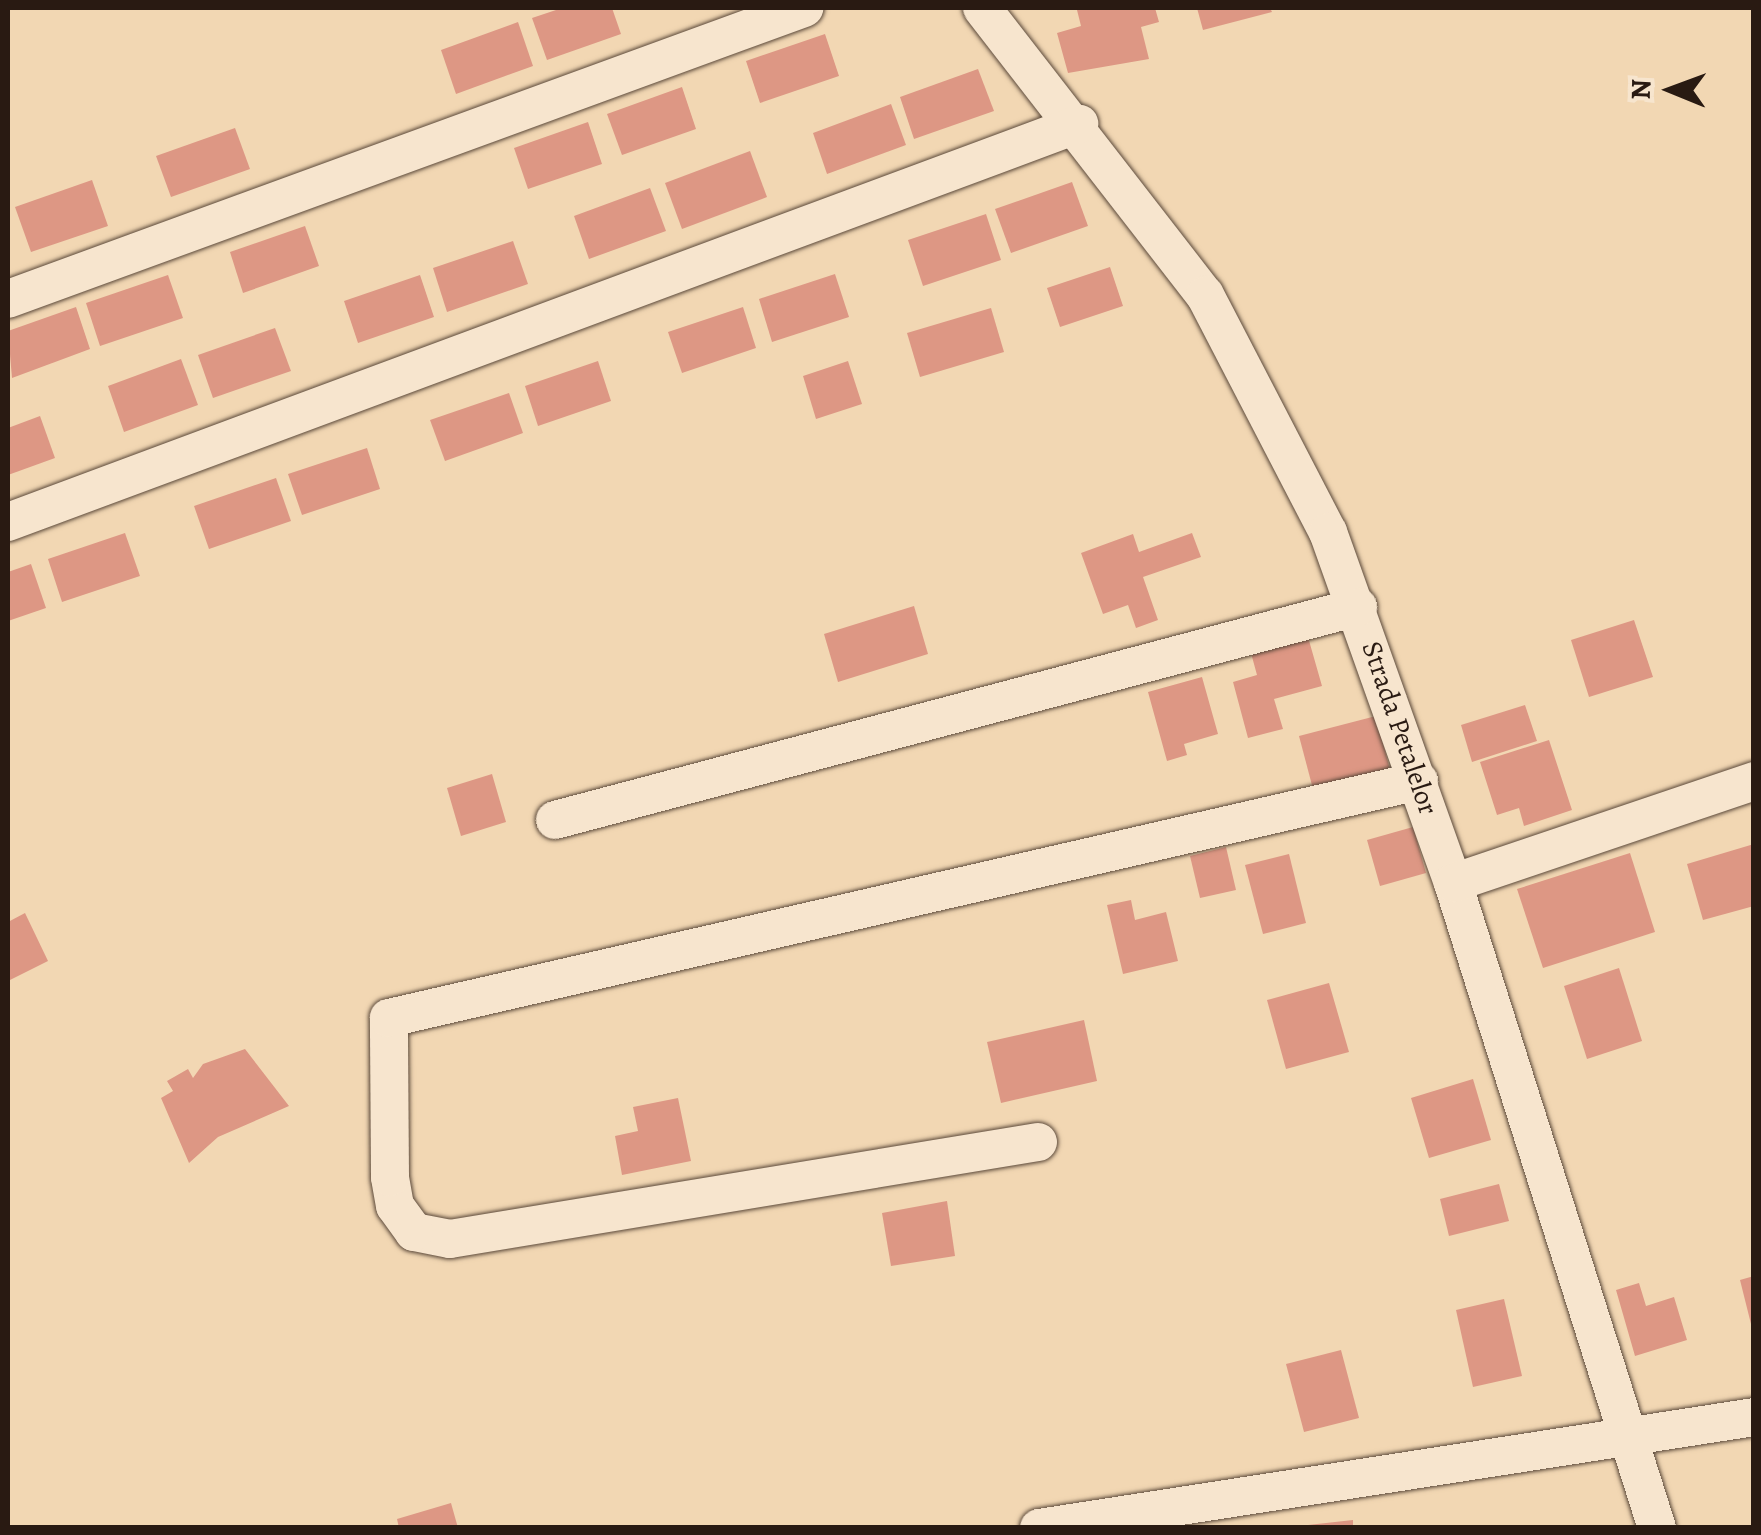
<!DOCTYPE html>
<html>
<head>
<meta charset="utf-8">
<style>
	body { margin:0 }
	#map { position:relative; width:1761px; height:1535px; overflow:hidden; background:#f2d7b3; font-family:Alegreya,serif }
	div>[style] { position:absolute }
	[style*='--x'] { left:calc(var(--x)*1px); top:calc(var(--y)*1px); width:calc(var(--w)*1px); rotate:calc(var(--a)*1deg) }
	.building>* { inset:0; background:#dd9784 }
	.roads { filter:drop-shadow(0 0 2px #5b493a) drop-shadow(0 0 2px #5b493a) }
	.street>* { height:38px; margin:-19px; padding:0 19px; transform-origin:19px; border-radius:19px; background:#f7e5ce }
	span { translate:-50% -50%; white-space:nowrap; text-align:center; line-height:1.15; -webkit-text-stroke:8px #f7e5ce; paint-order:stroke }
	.street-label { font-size:28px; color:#291a12 }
	.frame { position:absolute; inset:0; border:10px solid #291a12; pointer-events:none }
	.north { position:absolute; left:1621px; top:40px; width:100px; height:100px; -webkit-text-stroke:8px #f7e5ce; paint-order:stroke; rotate:271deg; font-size:28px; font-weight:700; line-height:40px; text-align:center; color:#291a12 }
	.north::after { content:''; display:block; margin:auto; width:35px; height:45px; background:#291a12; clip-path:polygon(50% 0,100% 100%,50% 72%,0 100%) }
</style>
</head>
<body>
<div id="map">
	<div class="building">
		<div style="clip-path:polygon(562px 8px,612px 8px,621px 34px,547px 60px,532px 18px)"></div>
		<div style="clip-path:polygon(1155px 8px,1159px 22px,1141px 27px,1149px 59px,1068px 73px,1057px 33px,1081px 26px,1077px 10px)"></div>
		<div style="clip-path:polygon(1197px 8px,1270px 8px,1272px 12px,1203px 30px)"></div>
		<div style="clip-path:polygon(518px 22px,533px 66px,456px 94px,441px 50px)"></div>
		<div style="clip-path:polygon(825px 34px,839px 76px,760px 103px,746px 61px)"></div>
		<div style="clip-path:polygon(978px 69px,994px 111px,914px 139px,900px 97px)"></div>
		<div style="clip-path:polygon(682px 87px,696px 129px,622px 155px,607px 114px)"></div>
		<div style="clip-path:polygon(891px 104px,906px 145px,827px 174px,813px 133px)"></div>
		<div style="clip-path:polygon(588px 122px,602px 164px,528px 189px,514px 148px)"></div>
		<div style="clip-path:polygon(235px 128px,250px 169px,171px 197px,156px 156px)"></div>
		<div style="clip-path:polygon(750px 151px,767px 197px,682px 229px,665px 183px)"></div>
		<div style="clip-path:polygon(92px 180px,108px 226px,31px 252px,15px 207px)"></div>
		<div style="clip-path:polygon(1072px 182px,1088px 226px,1011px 253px,995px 209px)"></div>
		<div style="clip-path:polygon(650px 188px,666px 231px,589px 259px,574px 216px)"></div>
		<div style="clip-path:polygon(986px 214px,1001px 260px,923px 286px,908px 240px)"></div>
		<div style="clip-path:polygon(305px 226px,319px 266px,243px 293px,230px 252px)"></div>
		<div style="clip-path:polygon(513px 241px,528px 284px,447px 312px,433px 268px)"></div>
		<div style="clip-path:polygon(1110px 267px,1123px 306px,1060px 327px,1047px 288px)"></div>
		<div style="clip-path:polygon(835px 274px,849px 317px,772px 342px,759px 299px)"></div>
		<div style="clip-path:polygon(168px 275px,183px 318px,100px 346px,86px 303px)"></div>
		<div style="clip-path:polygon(420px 275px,434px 317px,358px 343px,344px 301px)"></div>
		<div style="clip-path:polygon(76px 307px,90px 349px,12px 378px,8px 331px)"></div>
		<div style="clip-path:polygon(743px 307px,756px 348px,682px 373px,668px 332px)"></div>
		<div style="clip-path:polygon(991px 308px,1004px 352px,920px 377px,907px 333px)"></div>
		<div style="clip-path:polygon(275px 328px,291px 371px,213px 398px,198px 355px)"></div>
		<div style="clip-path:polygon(181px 359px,198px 405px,124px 432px,108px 386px)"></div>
		<div style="clip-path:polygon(598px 361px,611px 401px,538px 426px,525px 386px)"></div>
		<div style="clip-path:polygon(848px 361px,862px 404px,816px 419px,803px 376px)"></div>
		<div style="clip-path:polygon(509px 393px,523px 433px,445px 461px,430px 420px)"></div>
		<div style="clip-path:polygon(40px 416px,55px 458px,8px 475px,8px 428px)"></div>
		<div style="clip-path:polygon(367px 448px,380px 489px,302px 515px,288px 474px)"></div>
		<div style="clip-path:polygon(276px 478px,291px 521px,209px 549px,194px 506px)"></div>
		<div style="clip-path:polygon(125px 533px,140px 576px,62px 602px,48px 559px)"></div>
		<div style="clip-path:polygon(1192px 533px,1201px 557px,1143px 577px,1158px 620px,1136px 628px,1128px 605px,1103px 614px,1081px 553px,1133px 534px,1139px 552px)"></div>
		<div style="clip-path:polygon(31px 564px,46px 608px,8px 621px,8px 572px)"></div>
		<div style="clip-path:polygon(914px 606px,928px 654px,838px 682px,824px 634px)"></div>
		<div style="clip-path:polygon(1634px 620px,1653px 677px,1589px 697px,1571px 640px)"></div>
		<div style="clip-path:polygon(1308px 637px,1322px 686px,1274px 699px,1283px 729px,1248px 738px,1233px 682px,1257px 675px,1251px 653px)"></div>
		<div style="clip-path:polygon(1202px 677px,1218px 734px,1184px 744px,1187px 755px,1167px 761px,1148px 692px)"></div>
		<div style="clip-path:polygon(1525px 705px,1537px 741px,1472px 762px,1461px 725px)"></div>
		<div style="clip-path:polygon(1376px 716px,1390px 770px,1313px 789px,1299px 736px)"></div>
		<div style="clip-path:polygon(1549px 740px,1572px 810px,1524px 826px,1519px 808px,1497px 815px,1480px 762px)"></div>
		<div style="clip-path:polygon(492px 774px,506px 822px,461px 836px,447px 788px)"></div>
		<div style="clip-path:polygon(1413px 827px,1426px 873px,1380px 886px,1367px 840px)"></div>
		<div style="clip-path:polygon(1754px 844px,1754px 906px,1703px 920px,1687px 864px)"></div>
		<div style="clip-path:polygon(1226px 847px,1236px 890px,1200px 898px,1190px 856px)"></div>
		<div style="clip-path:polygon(1630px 853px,1655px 932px,1543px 968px,1517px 889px)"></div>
		<div style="clip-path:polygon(1289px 854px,1306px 923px,1263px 934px,1245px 865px)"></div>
		<div style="clip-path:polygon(1131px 900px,1135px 920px,1166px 912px,1178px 961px,1123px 974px,1107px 905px)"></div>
		<div style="clip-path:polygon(25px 913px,48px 961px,8px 981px,8px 922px)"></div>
		<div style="clip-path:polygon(1619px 968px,1642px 1041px,1587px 1059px,1564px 986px)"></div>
		<div style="clip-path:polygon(1329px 983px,1349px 1052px,1286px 1069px,1267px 1000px)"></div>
		<div style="clip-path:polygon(1084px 1020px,1097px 1081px,1001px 1103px,987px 1042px)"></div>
		<div style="clip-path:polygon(245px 1049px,289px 1106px,218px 1137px,189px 1163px,161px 1098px,173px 1091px,167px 1081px,188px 1069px,193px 1078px,203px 1064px)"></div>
		<div style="clip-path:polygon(1473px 1079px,1491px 1140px,1429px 1158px,1411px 1098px)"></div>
		<div style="clip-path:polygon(678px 1098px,691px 1161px,622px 1175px,615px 1136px,638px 1131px,633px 1107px)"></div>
		<div style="clip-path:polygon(1499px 1184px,1509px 1221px,1449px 1236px,1440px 1199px)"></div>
		<div style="clip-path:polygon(947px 1201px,955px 1256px,891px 1266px,882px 1213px)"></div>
		<div style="clip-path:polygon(1754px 1276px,1754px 1328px,1752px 1328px,1740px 1280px)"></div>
		<div style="clip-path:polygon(1639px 1283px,1646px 1306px,1674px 1297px,1687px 1340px,1635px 1356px,1616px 1290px)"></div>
		<div style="clip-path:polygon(1504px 1299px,1522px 1376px,1473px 1387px,1456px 1310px)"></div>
		<div style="clip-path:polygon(1341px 1350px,1359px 1418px,1304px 1432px,1286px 1364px)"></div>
		<div style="clip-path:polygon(451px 1503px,458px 1528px,399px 1528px,397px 1519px)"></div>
		<div style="clip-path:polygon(1353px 1520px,1353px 1528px,1309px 1528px,1308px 1525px)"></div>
	</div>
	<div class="roads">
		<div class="street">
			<div style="--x:982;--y:8;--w:363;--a:52.2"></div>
			<div style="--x:1205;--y:295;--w:267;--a:62.6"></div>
			<div style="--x:1328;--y:532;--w:373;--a:70.4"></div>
			<div style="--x:1453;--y:883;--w:676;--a:72.45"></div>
			<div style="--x:8;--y:299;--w:848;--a:-20.08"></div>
			<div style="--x:8;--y:522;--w:1143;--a:-20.39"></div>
			<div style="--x:555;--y:820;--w:831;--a:-14.86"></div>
			<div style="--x:1453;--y:883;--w:318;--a:-18.7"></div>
			<div style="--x:1038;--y:1142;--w:596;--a:170.63"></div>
			<div style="--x:450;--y:1239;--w:37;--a:-169"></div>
			<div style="--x:414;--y:1232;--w:32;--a:-126"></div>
			<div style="--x:395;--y:1206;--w:29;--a:-100"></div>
			<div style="--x:390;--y:1177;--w:159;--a:-90.4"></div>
			<div style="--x:389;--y:1018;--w:1057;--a:-12.96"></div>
			<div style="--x:1039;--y:1528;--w:724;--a:-8.82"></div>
		</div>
	</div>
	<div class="street-label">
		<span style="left:1400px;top:728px;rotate:71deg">Strada Petalelor</span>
	</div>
	<div class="frame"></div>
	<div class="north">N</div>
</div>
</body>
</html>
